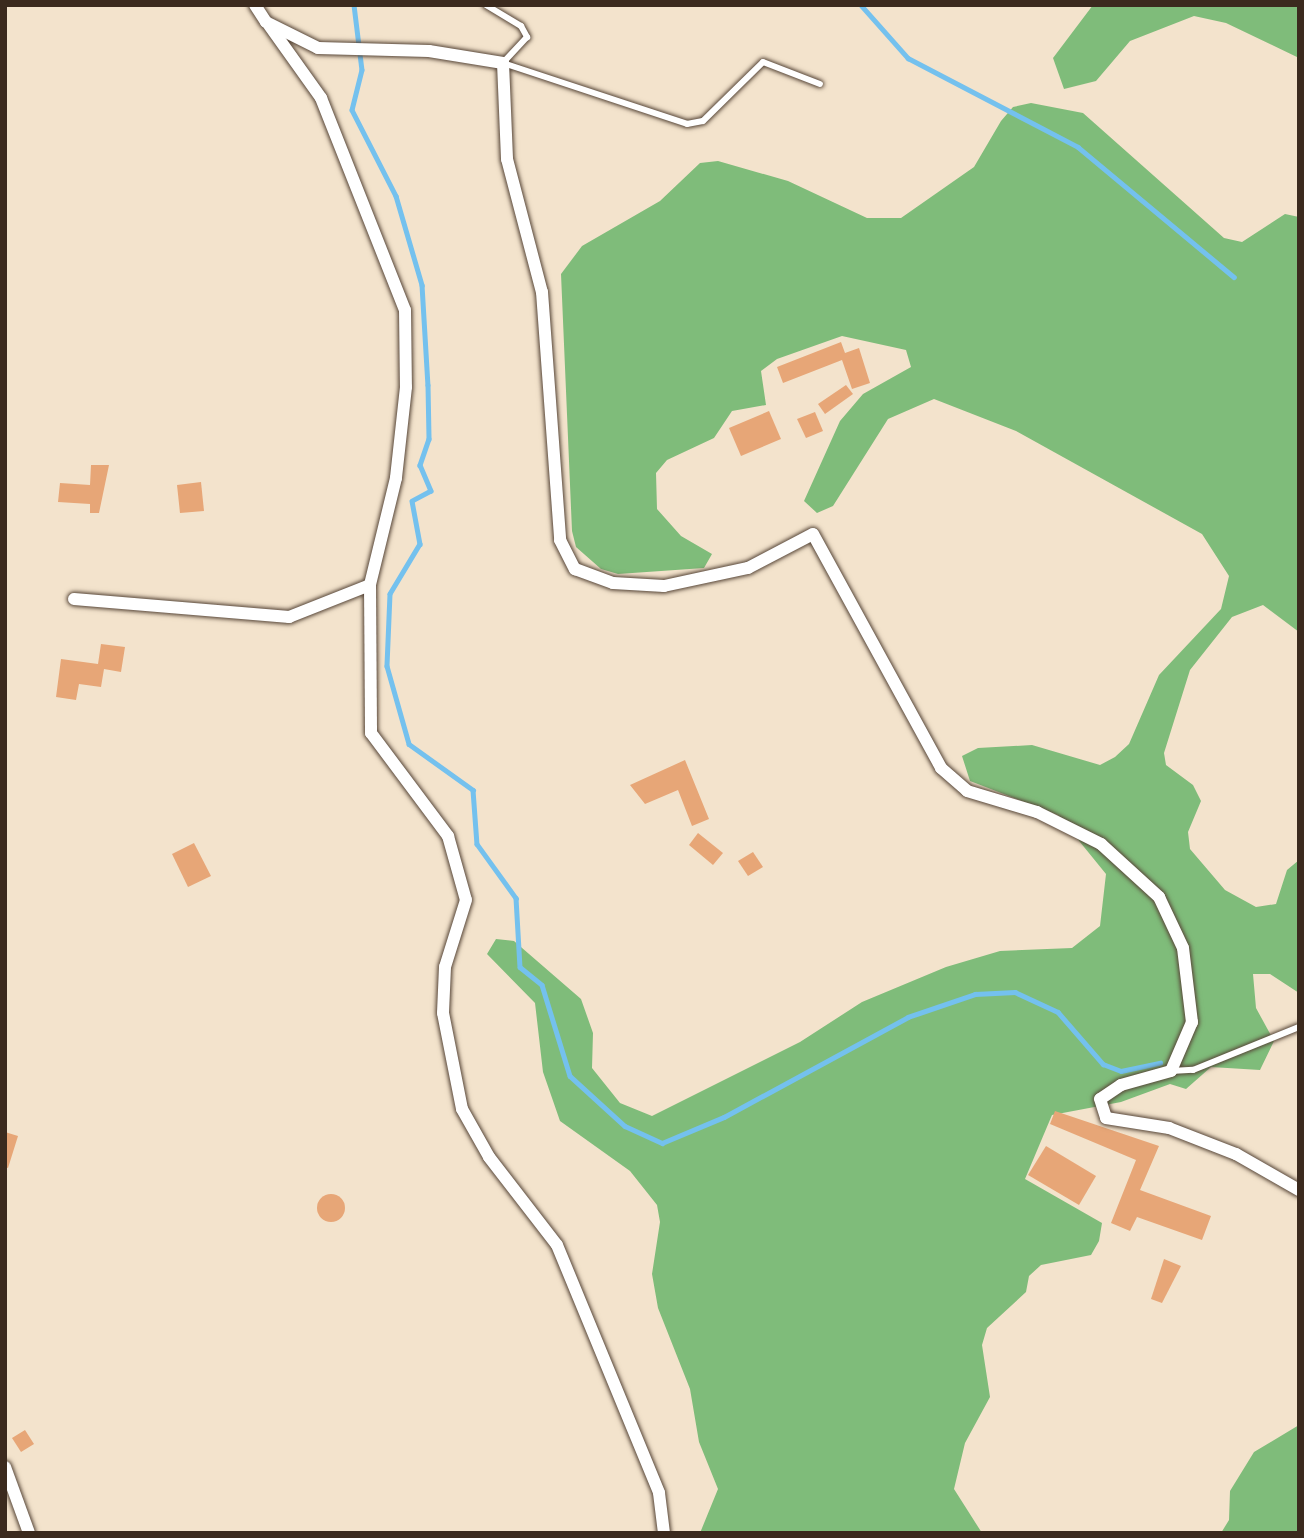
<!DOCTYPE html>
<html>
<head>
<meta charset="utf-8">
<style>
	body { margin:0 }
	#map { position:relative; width:1304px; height:1538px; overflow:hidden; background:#f3e3cc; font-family:Mali,sans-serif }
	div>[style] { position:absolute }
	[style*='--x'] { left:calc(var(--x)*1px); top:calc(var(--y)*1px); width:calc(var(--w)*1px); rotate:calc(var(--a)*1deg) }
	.forest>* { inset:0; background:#7fbc7a }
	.stream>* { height:4.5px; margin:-2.25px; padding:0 2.25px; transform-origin:2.25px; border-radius:2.25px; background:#74c1ee }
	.building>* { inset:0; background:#e7a677 }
	.round { border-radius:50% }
	.roads { filter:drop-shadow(0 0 2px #574638) drop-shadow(0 0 2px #574638) }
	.lane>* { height:6px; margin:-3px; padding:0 3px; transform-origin:3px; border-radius:3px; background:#fff }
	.street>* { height:12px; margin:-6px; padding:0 6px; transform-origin:6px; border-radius:6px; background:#fff }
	span { translate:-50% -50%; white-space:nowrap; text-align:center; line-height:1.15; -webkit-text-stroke:5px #f6f6f2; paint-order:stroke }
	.frame { position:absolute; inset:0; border:7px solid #3b2a1e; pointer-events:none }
</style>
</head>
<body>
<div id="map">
	<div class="forest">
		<div style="clip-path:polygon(1093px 5px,1299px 5px,1299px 58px,1226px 23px,1194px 16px,1130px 41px,1096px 81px,1064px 89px,1053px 58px)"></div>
		<div style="clip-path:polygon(1031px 103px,1083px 113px,1224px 238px,1242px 242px,1285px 214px,1299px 217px,1299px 632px,1263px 605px,1232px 617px,1190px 670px,1164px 753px,1166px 765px,1193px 785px,1201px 801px,1188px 832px,1190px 849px,1225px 890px,1256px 907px,1276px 904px,1287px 870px,1299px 860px,1299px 993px,1270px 974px,1253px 974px,1256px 1008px,1274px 1041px,1260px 1070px,1211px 1067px,1186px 1089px,1170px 1084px,1121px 1102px,1052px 1115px,1025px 1179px,1102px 1223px,1099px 1241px,1091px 1255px,1041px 1265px,1029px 1276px,1026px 1292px,987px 1328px,982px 1345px,990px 1397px,965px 1443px,954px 1489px,982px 1533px,700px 1533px,718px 1489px,699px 1442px,690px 1389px,658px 1308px,652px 1274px,660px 1222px,657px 1205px,630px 1171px,560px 1121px,543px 1072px,535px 1003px,487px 954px,496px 939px,514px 941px,581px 999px,593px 1033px,592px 1068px,620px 1103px,652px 1116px,800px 1042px,862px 1002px,946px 967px,1000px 951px,1072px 948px,1100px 926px,1106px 874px,1058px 815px,970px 781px,962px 756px,978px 748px,1032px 745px,1100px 765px,1115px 757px,1129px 744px,1159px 675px,1221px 609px,1229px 576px,1202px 534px,1016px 431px,934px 399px,888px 419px,833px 506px,817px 513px,804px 501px,840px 421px,863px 394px,911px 367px,906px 350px,842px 336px,777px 359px,761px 371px,766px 405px,732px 411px,714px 438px,667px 460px,656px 473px,657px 509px,681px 536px,712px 554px,704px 568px,618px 574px,601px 569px,576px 547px,572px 531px,561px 274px,582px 246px,660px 201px,700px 163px,718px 161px,788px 181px,867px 218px,901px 218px,974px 167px,1001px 121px,1013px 107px)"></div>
		<div style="clip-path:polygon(1299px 1425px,1299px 1533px,1221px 1533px,1229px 1520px,1230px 1491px,1254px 1452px)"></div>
	</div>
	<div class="stream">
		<div style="--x:354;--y:5;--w:65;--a:83"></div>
		<div style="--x:362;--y:70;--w:41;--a:104"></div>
		<div style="--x:352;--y:110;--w:97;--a:62.9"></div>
		<div style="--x:396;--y:196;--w:93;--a:73.7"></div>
		<div style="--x:422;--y:285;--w:100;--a:86.6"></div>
		<div style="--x:428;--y:385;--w:54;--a:88.9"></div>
		<div style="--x:429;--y:439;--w:28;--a:109"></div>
		<div style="--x:420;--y:465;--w:28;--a:67"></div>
		<div style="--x:431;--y:491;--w:21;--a:152"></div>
		<div style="--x:412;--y:501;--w:44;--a:79.5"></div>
		<div style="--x:420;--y:544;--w:58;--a:121"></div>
		<div style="--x:390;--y:594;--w:72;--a:92.4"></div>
		<div style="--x:387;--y:666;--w:81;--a:74.2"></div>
		<div style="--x:409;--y:744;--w:79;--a:35.7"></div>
		<div style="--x:473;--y:790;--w:54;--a:85.8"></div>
		<div style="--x:477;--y:844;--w:67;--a:54.2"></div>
		<div style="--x:516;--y:898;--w:69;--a:86.7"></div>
		<div style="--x:520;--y:967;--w:28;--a:39"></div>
		<div style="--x:542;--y:985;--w:95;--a:72.9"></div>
		<div style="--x:570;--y:1076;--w:74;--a:42.3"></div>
		<div style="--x:625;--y:1126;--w:41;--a:24.7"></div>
		<div style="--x:662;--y:1143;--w:67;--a:-22.8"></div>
		<div style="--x:724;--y:1117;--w:209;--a:-28.5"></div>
		<div style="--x:908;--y:1017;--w:71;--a:-18.9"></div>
		<div style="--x:975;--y:994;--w:40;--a:-2.9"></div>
		<div style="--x:1015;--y:992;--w:47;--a:24.9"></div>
		<div style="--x:1058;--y:1012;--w:69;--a:49.1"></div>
		<div style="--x:1103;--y:1064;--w:19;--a:21"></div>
		<div style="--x:1121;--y:1071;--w:40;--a:-12"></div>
		<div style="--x:861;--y:5;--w:71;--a:48.4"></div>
		<div style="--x:908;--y:58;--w:192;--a:27.6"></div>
		<div style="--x:1078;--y:147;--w:203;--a:39.8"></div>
	</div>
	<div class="building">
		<div style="clip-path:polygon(841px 342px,845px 353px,859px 348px,870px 383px,852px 389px,842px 360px,783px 383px,777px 367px)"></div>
		<div style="clip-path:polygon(846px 385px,853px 394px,825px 414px,818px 404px)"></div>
		<div style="clip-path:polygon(769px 411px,781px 439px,741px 456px,729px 428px)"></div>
		<div style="clip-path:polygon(815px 412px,823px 431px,806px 438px,797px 419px)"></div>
		<div style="clip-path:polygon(91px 465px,109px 465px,99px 513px,90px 513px,90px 504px,58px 502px,60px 483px,90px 485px)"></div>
		<div style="clip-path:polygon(201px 482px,204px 511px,180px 513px,177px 485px)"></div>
		<div style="clip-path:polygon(101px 644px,125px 647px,121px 672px,104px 669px,101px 687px,79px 684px,76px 700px,56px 697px,61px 659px,98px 664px)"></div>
		<div style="clip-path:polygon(685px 760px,709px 819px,692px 826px,678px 790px,645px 804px,630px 785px)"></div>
		<div style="clip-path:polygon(698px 833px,723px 853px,713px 865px,689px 845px)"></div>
		<div style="clip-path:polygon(194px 843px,211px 876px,188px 887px,172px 854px)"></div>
		<div style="clip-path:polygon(753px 852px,763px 867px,748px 876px,738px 861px)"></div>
		<div style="clip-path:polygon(1055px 1111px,1159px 1146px,1140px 1190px,1211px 1216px,1202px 1240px,1137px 1217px,1130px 1231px,1111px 1223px,1136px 1160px,1050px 1124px)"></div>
		<div style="clip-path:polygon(5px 1132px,18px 1136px,8px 1168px,5px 1167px)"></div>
		<div style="clip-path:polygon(1046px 1146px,1096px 1176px,1079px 1205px,1028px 1175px)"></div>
		<div class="round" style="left:317px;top:1194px;width:28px;height:28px"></div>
		<div style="clip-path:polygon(1164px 1259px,1181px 1266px,1162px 1303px,1151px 1299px)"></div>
		<div style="clip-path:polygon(25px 1430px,34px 1444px,21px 1452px,12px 1438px)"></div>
	</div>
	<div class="roads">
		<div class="lane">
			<div style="--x:486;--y:5;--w:41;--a:31"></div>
			<div style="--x:521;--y:26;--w:13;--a:61"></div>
			<div style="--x:527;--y:37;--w:35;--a:133"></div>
			<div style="--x:503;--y:63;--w:194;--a:18.3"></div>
			<div style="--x:687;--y:124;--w:16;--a:-11"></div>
			<div style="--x:703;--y:121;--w:84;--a:-44.5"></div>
			<div style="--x:763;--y:62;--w:61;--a:21.1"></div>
			<div style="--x:1171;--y:1071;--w:22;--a:-3"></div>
			<div style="--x:1193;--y:1070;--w:114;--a:-22.1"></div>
		</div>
		<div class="street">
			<div style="--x:255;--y:5;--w:20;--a:57"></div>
			<div style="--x:266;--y:22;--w:58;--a:26.6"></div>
			<div style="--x:318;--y:48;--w:111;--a:1.5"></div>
			<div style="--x:429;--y:51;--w:75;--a:9.2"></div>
			<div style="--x:503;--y:63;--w:96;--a:87.6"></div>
			<div style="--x:507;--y:159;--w:138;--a:75.3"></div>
			<div style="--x:542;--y:292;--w:249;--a:85.8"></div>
			<div style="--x:560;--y:540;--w:33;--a:63"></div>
			<div style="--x:575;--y:569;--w:40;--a:20.2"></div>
			<div style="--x:613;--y:583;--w:51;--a:3.4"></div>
			<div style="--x:664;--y:586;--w:86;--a:-12.1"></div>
			<div style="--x:748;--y:568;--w:73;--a:-27.6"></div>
			<div style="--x:813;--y:534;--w:267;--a:61.3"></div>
			<div style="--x:941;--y:768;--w:35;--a:41"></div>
			<div style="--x:967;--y:791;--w:73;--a:16.7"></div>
			<div style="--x:1037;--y:812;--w:72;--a:26.6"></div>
			<div style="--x:1101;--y:844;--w:79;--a:42.4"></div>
			<div style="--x:1159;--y:897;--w:56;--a:64.8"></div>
			<div style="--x:1183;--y:948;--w:75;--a:83.1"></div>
			<div style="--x:1192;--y:1022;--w:53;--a:113.2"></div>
			<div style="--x:1171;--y:1071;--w:52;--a:164.4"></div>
			<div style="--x:1121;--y:1085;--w:25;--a:146"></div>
			<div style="--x:1100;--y:1099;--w:20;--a:72"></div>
			<div style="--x:1106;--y:1118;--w:64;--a:9"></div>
			<div style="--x:1169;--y:1128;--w:72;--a:21.2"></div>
			<div style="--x:1236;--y:1154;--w:73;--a:29.7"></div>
			<div style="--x:269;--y:25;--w:90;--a:54.5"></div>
			<div style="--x:321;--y:98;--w:228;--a:68.4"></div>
			<div style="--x:405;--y:310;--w:77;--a:89.3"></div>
			<div style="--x:406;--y:387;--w:92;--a:96.3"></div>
			<div style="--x:396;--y:478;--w:110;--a:103.7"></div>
			<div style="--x:370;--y:585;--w:148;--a:89.6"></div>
			<div style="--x:371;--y:733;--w:129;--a:53.2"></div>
			<div style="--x:448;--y:836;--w:66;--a:74.3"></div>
			<div style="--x:466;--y:900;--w:70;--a:107.4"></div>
			<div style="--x:445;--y:967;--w:46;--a:92.5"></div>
			<div style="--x:443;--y:1013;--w:98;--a:78.8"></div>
			<div style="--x:462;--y:1109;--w:55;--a:60.6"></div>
			<div style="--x:489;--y:1157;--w:111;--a:52.3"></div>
			<div style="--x:557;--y:1245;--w:268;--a:67.6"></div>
			<div style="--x:659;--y:1493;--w:40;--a:82.9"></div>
			<div style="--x:74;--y:599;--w:216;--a:4.8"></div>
			<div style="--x:289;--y:617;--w:87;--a:-21.6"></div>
			<div style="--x:5;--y:1467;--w:70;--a:70"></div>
		</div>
	</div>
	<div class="frame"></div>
</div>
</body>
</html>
